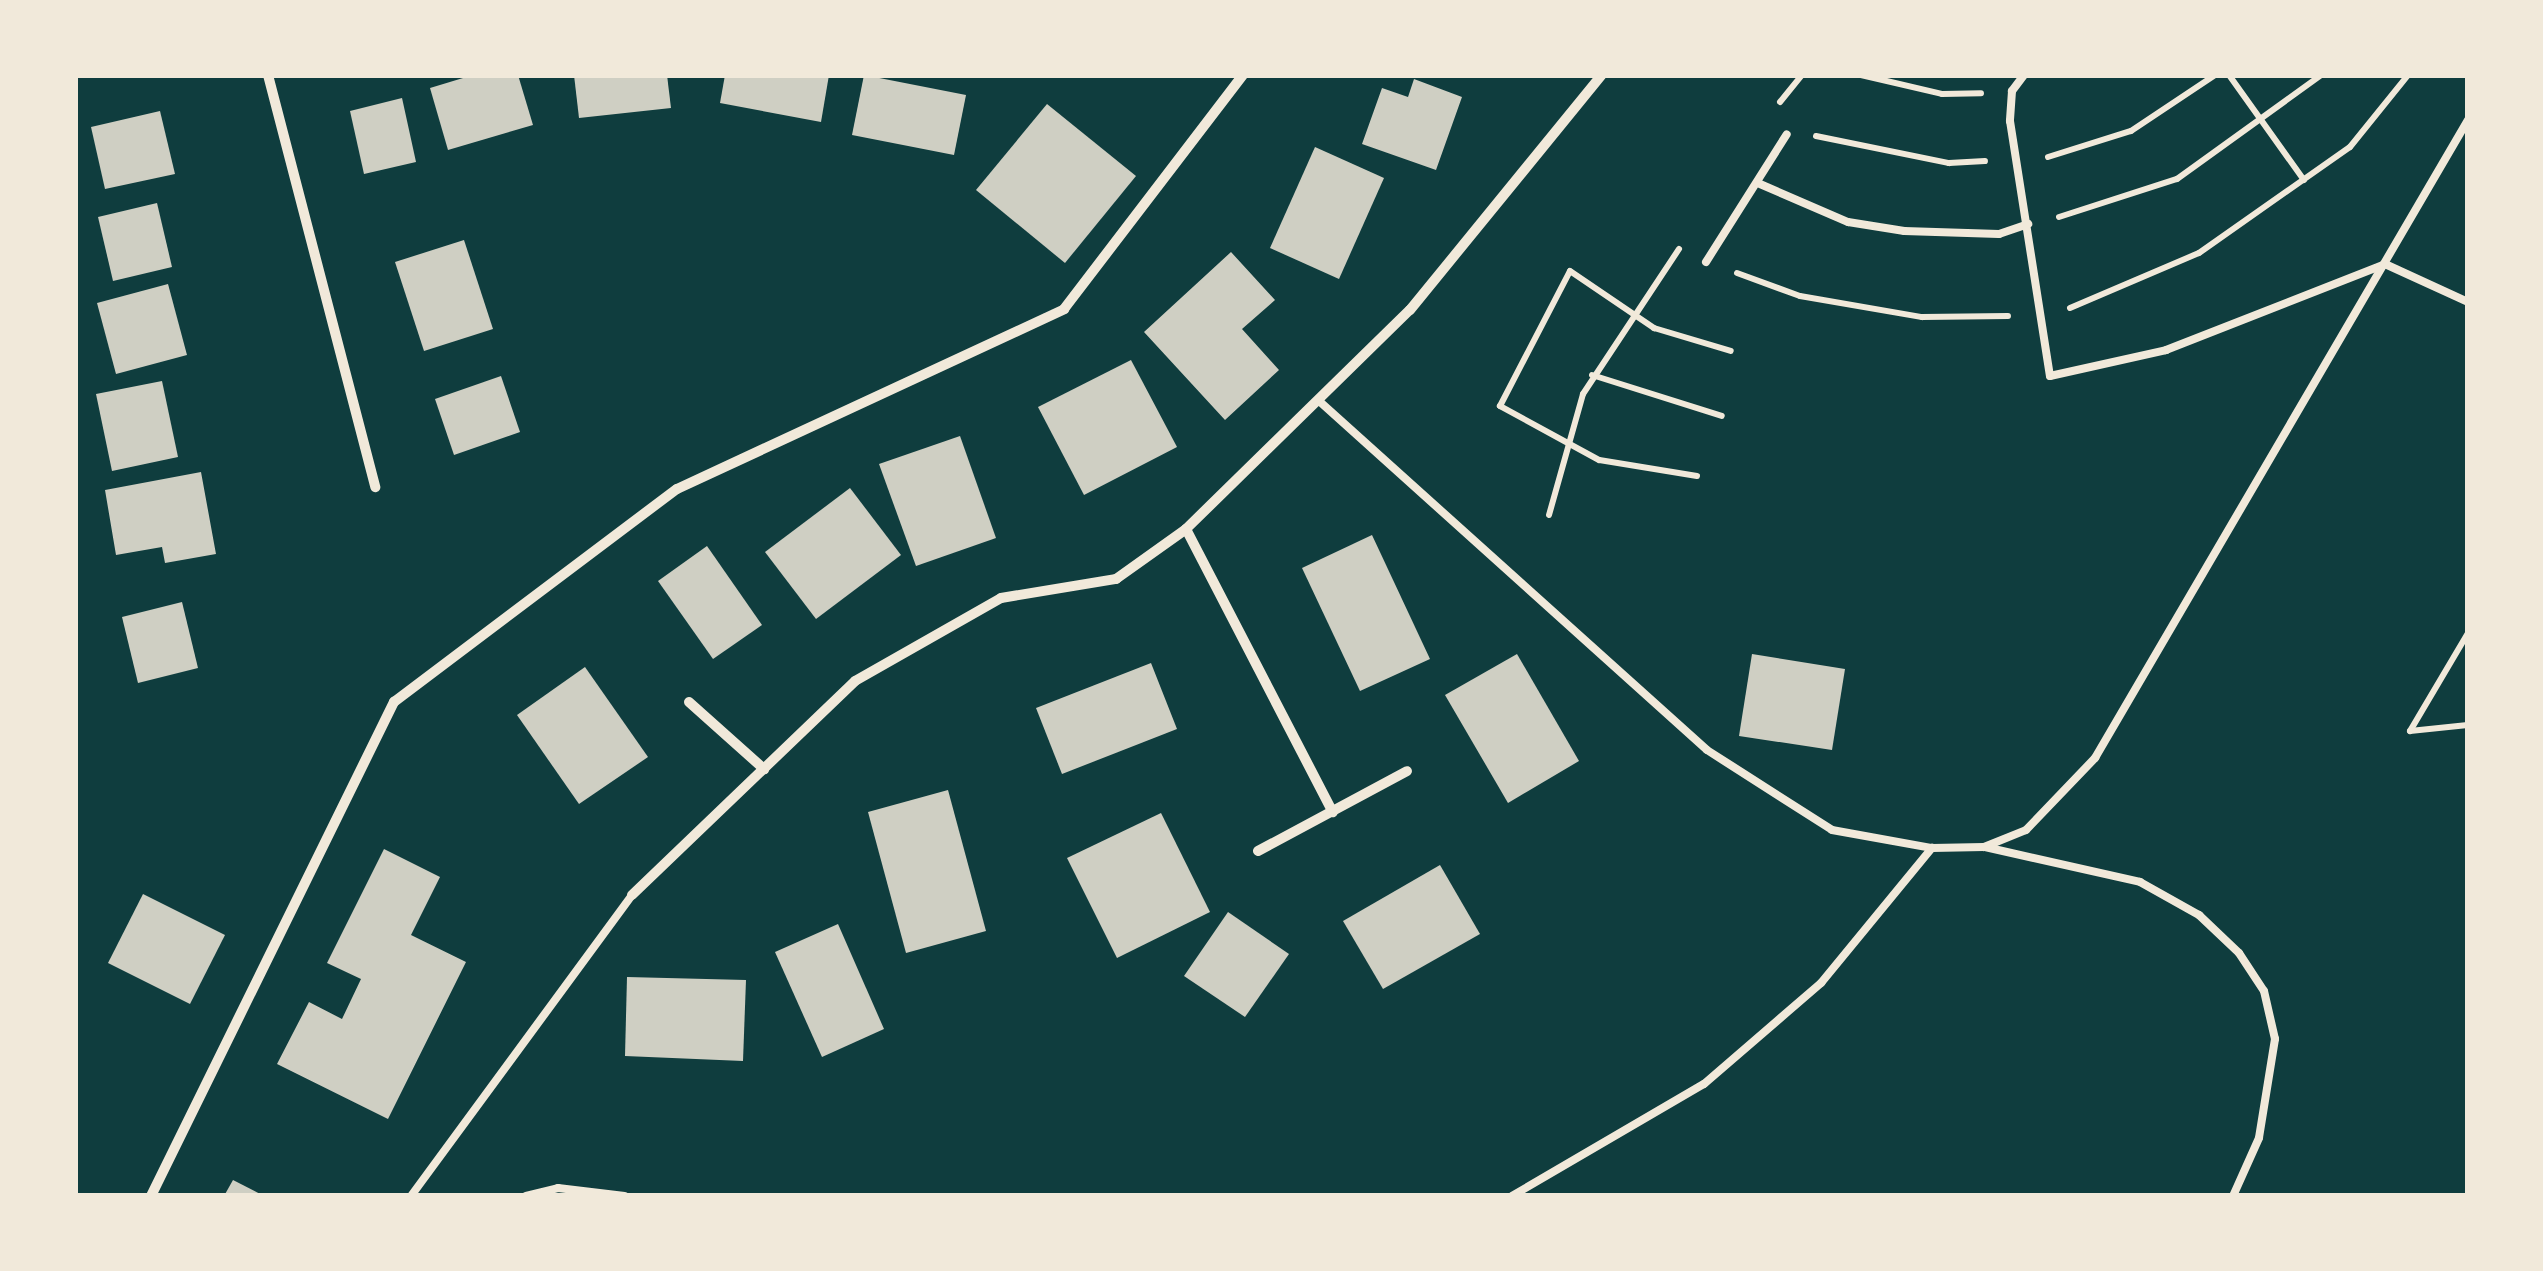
<!DOCTYPE html>
<html>
<head>
<meta charset="utf-8">
<style>
	body { margin:0 }
	#map { position:relative; width:2543px; height:1271px; overflow:hidden; background:#0f3d3e; font-family:"IBM Plex Sans",sans-serif }
	div>[style] { position:absolute }
	[style*='--x'] { left:calc(var(--x)*1px); top:calc(var(--y)*1px); width:calc(var(--w)*1px); rotate:calc(var(--a)*1deg) }
	.building>* { inset:0; background:#cfcfc3 }
	.path>* { height:6px; margin:-3px; padding:0 3px; transform-origin:3px; border-radius:3px; background:#f1e9da }
	.service>* { height:8px; margin:-4px; padding:0 4px; transform-origin:4px; border-radius:4px; background:#f1e9da }
	.minor>* { height:10px; margin:-5px; padding:0 5px; transform-origin:5px; border-radius:5px; background:#f1e9da }
	span { translate:-50% -50%; white-space:nowrap; text-align:center; line-height:1.15; -webkit-text-stroke:8px #f1e9da; paint-order:stroke }
	.frame { position:absolute; inset:0; border:78px solid #f1e9da; pointer-events:none }
</style>
</head>
<body>
<div id="map">
	<div class="building">
		<div style="clip-path:polygon(473px 75px,518px 75px,533px 125px,448px 150px,430px 88px)"></div>
		<div style="clip-path:polygon(574px 75px,667px 75px,671px 108px,579px 118px)"></div>
		<div style="clip-path:polygon(725px 75px,829px 75px,821px 122px,720px 103px)"></div>
		<div style="clip-path:polygon(864px 75px,966px 95px,954px 155px,852px 135px)"></div>
		<div style="clip-path:polygon(1414px 79px,1462px 97px,1436px 170px,1362px 144px,1382px 88px,1408px 97px)"></div>
		<div style="clip-path:polygon(402px 98px,416px 162px,364px 174px,350px 111px)"></div>
		<div style="clip-path:polygon(1047px 104px,1136px 176px,1065px 263px,976px 190px)"></div>
		<div style="clip-path:polygon(160px 111px,175px 174px,105px 189px,91px 127px)"></div>
		<div style="clip-path:polygon(1315px 147px,1384px 178px,1339px 279px,1270px 248px)"></div>
		<div style="clip-path:polygon(157px 203px,172px 267px,113px 281px,98px 217px)"></div>
		<div style="clip-path:polygon(464px 240px,493px 329px,424px 351px,395px 262px)"></div>
		<div style="clip-path:polygon(1231px 252px,1275px 300px,1242px 329px,1279px 370px,1225px 420px,1144px 332px)"></div>
		<div style="clip-path:polygon(168px 284px,187px 355px,116px 374px,97px 303px)"></div>
		<div style="clip-path:polygon(1131px 360px,1177px 447px,1084px 495px,1038px 407px)"></div>
		<div style="clip-path:polygon(501px 376px,520px 432px,454px 455px,435px 399px)"></div>
		<div style="clip-path:polygon(162px 381px,178px 457px,112px 471px,96px 394px)"></div>
		<div style="clip-path:polygon(960px 436px,996px 538px,916px 566px,879px 464px)"></div>
		<div style="clip-path:polygon(201px 472px,216px 554px,165px 563px,162px 547px,116px 555px,105px 490px)"></div>
		<div style="clip-path:polygon(850px 488px,901px 555px,816px 619px,765px 552px)"></div>
		<div style="clip-path:polygon(1372px 535px,1430px 659px,1360px 691px,1302px 568px)"></div>
		<div style="clip-path:polygon(707px 546px,762px 625px,713px 659px,658px 581px)"></div>
		<div style="clip-path:polygon(182px 602px,198px 668px,138px 683px,122px 617px)"></div>
		<div style="clip-path:polygon(1517px 654px,1579px 761px,1508px 803px,1445px 695px)"></div>
		<div style="clip-path:polygon(1752px 654px,1845px 669px,1832px 750px,1739px 736px)"></div>
		<div style="clip-path:polygon(1151px 663px,1177px 729px,1062px 774px,1036px 708px)"></div>
		<div style="clip-path:polygon(585px 667px,648px 757px,579px 804px,517px 715px)"></div>
		<div style="clip-path:polygon(948px 790px,986px 931px,906px 953px,868px 812px)"></div>
		<div style="clip-path:polygon(1161px 813px,1210px 912px,1117px 958px,1067px 858px)"></div>
		<div style="clip-path:polygon(384px 849px,440px 877px,411px 935px,466px 962px,388px 1119px,277px 1064px,309px 1002px,342px 1019px,361px 979px,327px 963px)"></div>
		<div style="clip-path:polygon(1440px 865px,1480px 934px,1383px 989px,1343px 921px)"></div>
		<div style="clip-path:polygon(143px 894px,225px 935px,190px 1004px,108px 963px)"></div>
		<div style="clip-path:polygon(1228px 912px,1289px 954px,1245px 1017px,1184px 976px)"></div>
		<div style="clip-path:polygon(838px 924px,884px 1029px,822px 1057px,775px 952px)"></div>
		<div style="clip-path:polygon(627px 977px,746px 980px,743px 1061px,625px 1056px)"></div>
		<div style="clip-path:polygon(233px 1180px,264px 1196px,224px 1196px)"></div>
	</div>
	<div class="path">
		<div style="--x:97;--y:75;--w:131;--a:0"></div>
		<div style="--x:1861;--y:75;--w:83;--a:13.2"></div>
		<div style="--x:1942;--y:94;--w:39;--a:-1"></div>
		<div style="--x:2229;--y:75;--w:129;--a:54.5"></div>
		<div style="--x:1780;--y:102;--w:35;--a:-51"></div>
		<div style="--x:1816;--y:136;--w:136;--a:11.5"></div>
		<div style="--x:1949;--y:163;--w:36;--a:-3"></div>
		<div style="--x:2048;--y:157;--w:87;--a:-17.4"></div>
		<div style="--x:2131;--y:131;--w:101;--a:-33.7"></div>
		<div style="--x:2059;--y:217;--w:124;--a:-17.9"></div>
		<div style="--x:2177;--y:179;--w:178;--a:-35.8"></div>
		<div style="--x:1737;--y:273;--w:67;--a:20.1"></div>
		<div style="--x:1800;--y:296;--w:124;--a:9.8"></div>
		<div style="--x:1922;--y:317;--w:86;--a:-0.7"></div>
		<div style="--x:2070;--y:308;--w:140;--a:-23.1"></div>
		<div style="--x:2199;--y:253;--w:184;--a:-35.1"></div>
		<div style="--x:2350;--y:147;--w:92;--a:-51.1"></div>
		<div style="--x:1592;--y:375;--w:136;--a:17.5"></div>
		<div style="--x:1697;--y:476;--w:99;--a:-170.7"></div>
		<div style="--x:1599;--y:460;--w:113;--a:-151.4"></div>
		<div style="--x:1500;--y:406;--w:152;--a:-62.6"></div>
		<div style="--x:1570;--y:271;--w:102;--a:34.2"></div>
		<div style="--x:1654;--y:328;--w:80;--a:16.6"></div>
		<div style="--x:1549;--y:515;--w:126;--a:-74.3"></div>
		<div style="--x:1583;--y:394;--w:174;--a:-56.5"></div>
		<div style="--x:2468;--y:633;--w:114;--a:120.6"></div>
		<div style="--x:2410;--y:731;--w:58;--a:-5.9"></div>
	</div>
	<div class="service">
		<div style="--x:2024;--y:75;--w:20;--a:127"></div>
		<div style="--x:2012;--y:91;--w:30;--a:94"></div>
		<div style="--x:2010;--y:121;--w:258;--a:81.1"></div>
		<div style="--x:2050;--y:376;--w:119;--a:-12.6"></div>
		<div style="--x:2166;--y:350;--w:235;--a:-21.4"></div>
		<div style="--x:2385;--y:264;--w:91;--a:24.6"></div>
		<div style="--x:1760;--y:184;--w:96;--a:23.4"></div>
		<div style="--x:1848;--y:222;--w:57;--a:9.1"></div>
		<div style="--x:1904;--y:231;--w:95;--a:1.8"></div>
		<div style="--x:1999;--y:234;--w:31;--a:-19"></div>
		<div style="--x:1706;--y:262;--w:151;--a:-57.7"></div>
		<div style="--x:1318;--y:400;--w:523;--a:41.98"></div>
		<div style="--x:1707;--y:750;--w:148;--a:32.6"></div>
		<div style="--x:1832;--y:830;--w:102;--a:10.2"></div>
		<div style="--x:1932;--y:848;--w:52;--a:-1.1"></div>
		<div style="--x:1984;--y:847;--w:45;--a:-22"></div>
		<div style="--x:2026;--y:830;--w:100;--a:-46.2"></div>
		<div style="--x:2095;--y:758;--w:739;--a:-59.69"></div>
		<div style="--x:1985;--y:847;--w:159;--a:12.7"></div>
		<div style="--x:2140;--y:882;--w:68;--a:29.2"></div>
		<div style="--x:2199;--y:915;--w:55;--a:43.5"></div>
		<div style="--x:2239;--y:953;--w:45;--a:56.7"></div>
		<div style="--x:2264;--y:991;--w:49;--a:77.1"></div>
		<div style="--x:2275;--y:1039;--w:100;--a:99.2"></div>
		<div style="--x:2259;--y:1138;--w:64;--a:114.1"></div>
		<div style="--x:411;--y:1196;--w:373;--a:-53.7"></div>
		<div style="--x:526;--y:1196;--w:33;--a:-14"></div>
		<div style="--x:558;--y:1188;--w:67;--a:6.8"></div>
		<div style="--x:1512;--y:1196;--w:222;--a:-30.3"></div>
		<div style="--x:1704;--y:1084;--w:155;--a:-40.8"></div>
		<div style="--x:1821;--y:983;--w:175;--a:-50.6"></div>
	</div>
	<div class="minor">
		<div style="--x:268;--y:75;--w:426;--a:75.4"></div>
		<div style="--x:1186;--y:529;--w:319;--a:62.6"></div>
		<div style="--x:689;--y:702;--w:101;--a:41.8"></div>
		<div style="--x:1258;--y:851;--w:169;--a:-28.2"></div>
		<div style="--x:632;--y:895;--w:309;--a:-43.8"></div>
		<div style="--x:855;--y:681;--w:168;--a:-29.6"></div>
		<div style="--x:1001;--y:598;--w:117;--a:-9.4"></div>
		<div style="--x:1116;--y:579;--w:86;--a:-35.5"></div>
		<div style="--x:1186;--y:529;--w:313;--a:-44.4"></div>
		<div style="--x:1410;--y:310;--w:303;--a:-50.8"></div>
		<div style="--x:151;--y:1196;--w:551;--a:-63.81"></div>
		<div style="--x:394;--y:702;--w:354;--a:-37"></div>
		<div style="--x:677;--y:489;--w:427;--a:-24.9"></div>
		<div style="--x:1064;--y:309;--w:295;--a:-52.6"></div>
	</div>
	<div class="frame"></div>
</div>
</body>
</html>
